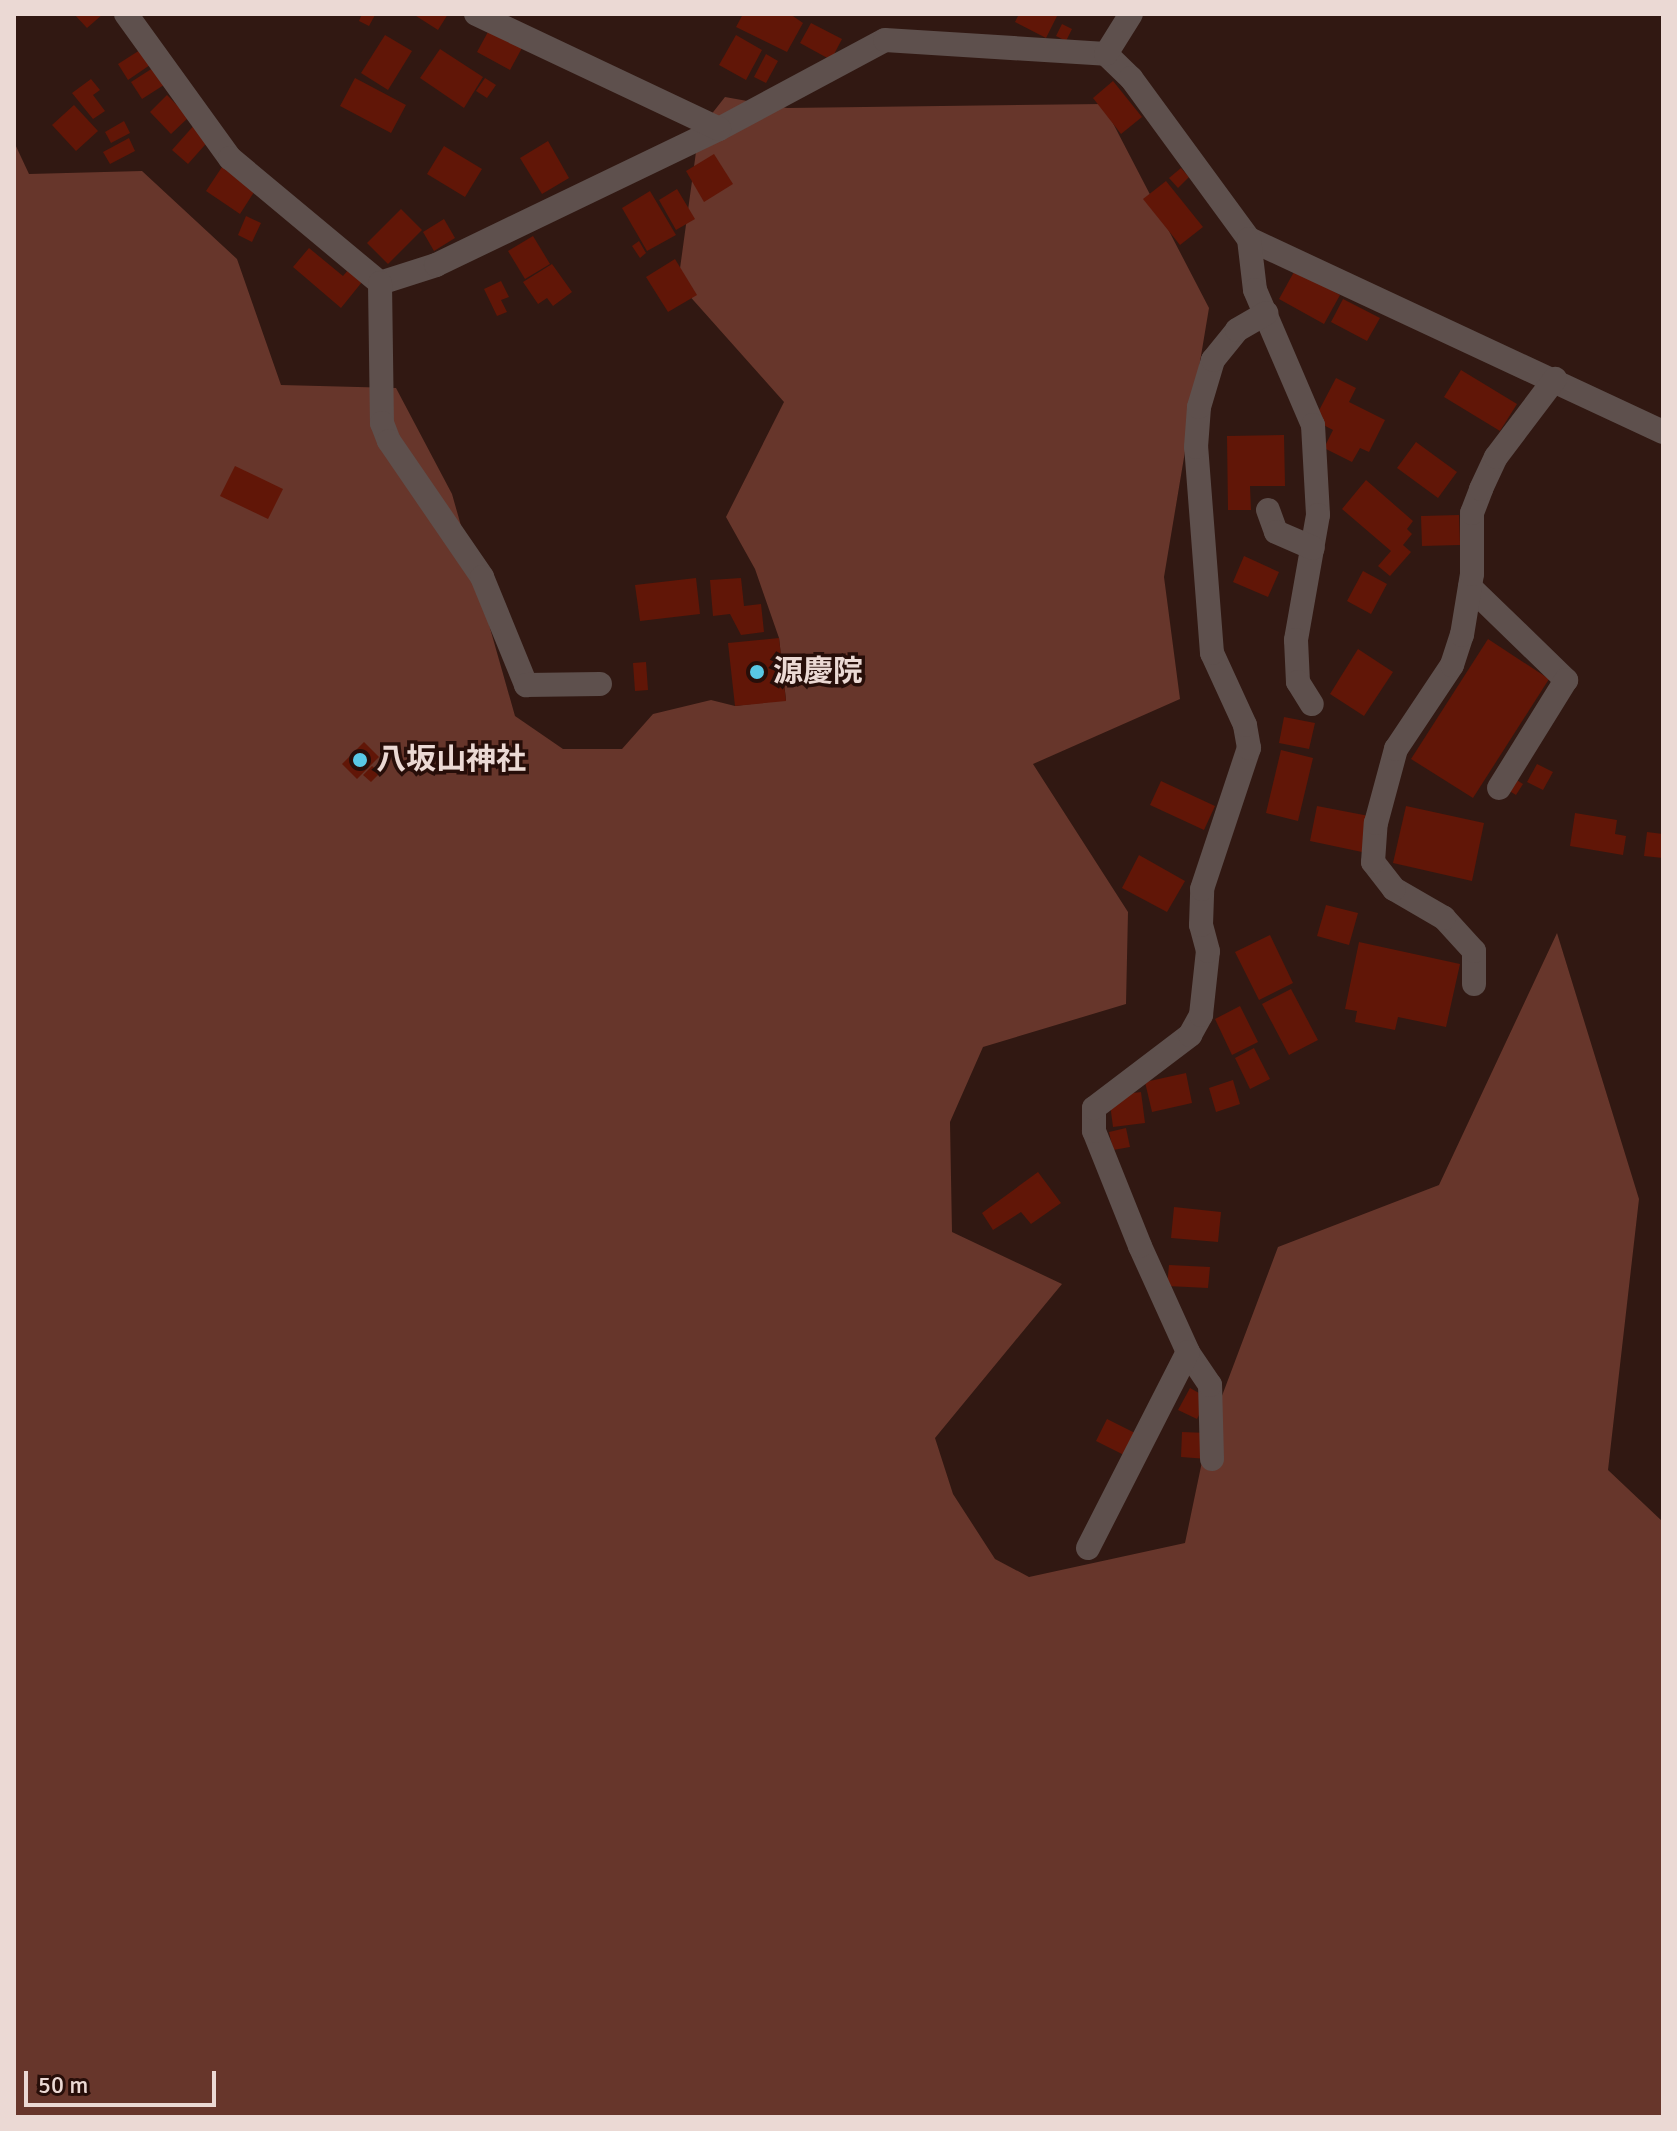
<!DOCTYPE html>
<html>
<head>
<meta charset="utf-8">
<style>
	body { margin:0 }
	#map { position:relative; width:1677px; height:2131px; overflow:hidden; background:#311812; font-family:Signika,"Noto Sans JP",sans-serif }
	div>[style] { position:absolute }
	[style*='--x'] { left:calc(var(--x)*1px); top:calc(var(--y)*1px); width:calc(var(--w)*1px); rotate:calc(var(--a)*1deg) }
	.green>* { inset:0; background:#67362b }
	.building>* { inset:0; background:#611607 }
	.minor>* { height:24px; margin:-12px; padding:0 12px; transform-origin:12px; border-radius:12px; background:#5e504d }
	.dots>* { width:22px; height:22px; translate:-50% -50%; box-sizing:border-box; border:4px solid #270e09; border-radius:50% }
	span { translate:-50% -50%; white-space:nowrap; text-align:center; line-height:1.15; -webkit-text-stroke:7px #270e09; paint-order:stroke }
	.poi-label { font-size:30px; color:#ebd9d4; font-weight:700 }
	.left { translate:0 -50%; text-align:left }
	.frame { position:absolute; inset:0; border:16px solid #ebd9d4; pointer-events:none }
	.scale { position:absolute; left:24px; top:2071px; width:192px; height:36px; box-sizing:border-box; border:4px solid #ebd9d4; border-top:0; padding-left:10px; font-size:24px; line-height:28px; white-space:nowrap; color:#ebd9d4; -webkit-text-stroke:6px #270e09; paint-order:stroke }
</style>
</head>
<body>
<div id="map">
	<div class="green">
		<div style="clip-path:polygon(725px 97px,787px 108px,1103px 104px,1209px 308px,1164px 577px,1180px 699px,1033px 764px,1128px 912px,1126px 1004px,983px 1047px,950px 1122px,952px 1232px,1062px 1284px,935px 1438px,953px 1494px,995px 1559px,1029px 1577px,1185px 1543px,1208px 1433px,1278px 1247px,1439px 1185px,1557px 933px,1639px 1199px,1608px 1470px,1663px 1522px,1663px 2117px,14px 2117px,14px 142px,29px 174px,142px 171px,237px 259px,281px 385px,396px 388px,452px 494px,515px 716px,563px 749px,622px 749px,653px 714px,711px 700px,735px 706px,786px 700px,779px 638px,755px 569px,726px 517px,784px 402px,678px 283px,699px 130px)"></div>
	</div>
	<div class="building">
		<div style="clip-path:polygon(74px 14px,103px 14px,87px 28px)"></div>
		<div style="clip-path:polygon(362px 14px,375px 15px,369px 26px,359px 21px)"></div>
		<div style="clip-path:polygon(413px 14px,448px 14px,438px 30px)"></div>
		<div style="clip-path:polygon(743px 14px,790px 14px,803px 23px,787px 52px,736px 27px)"></div>
		<div style="clip-path:polygon(1019px 14px,1058px 14px,1046px 38px,1015px 22px)"></div>
		<div style="clip-path:polygon(811px 23px,842px 39px,831px 60px,800px 43px)"></div>
		<div style="clip-path:polygon(1062px 24px,1072px 29px,1066px 41px,1056px 36px)"></div>
		<div style="clip-path:polygon(489px 30px,522px 48px,510px 70px,477px 52px)"></div>
		<div style="clip-path:polygon(385px 35px,412px 51px,388px 90px,361px 73px)"></div>
		<div style="clip-path:polygon(736px 35px,762px 50px,746px 80px,719px 65px)"></div>
		<div style="clip-path:polygon(440px 49px,483px 77px,464px 108px,420px 78px)"></div>
		<div style="clip-path:polygon(140px 50px,150px 65px,128px 80px,118px 64px)"></div>
		<div style="clip-path:polygon(766px 54px,778px 61px,766px 83px,754px 77px)"></div>
		<div style="clip-path:polygon(156px 66px,167px 83px,142px 99px,131px 82px)"></div>
		<div style="clip-path:polygon(355px 78px,406px 105px,391px 133px,340px 106px)"></div>
		<div style="clip-path:polygon(485px 78px,496px 85px,487px 98px,476px 91px)"></div>
		<div style="clip-path:polygon(91px 79px,100px 90px,93px 95px,105px 111px,93px 119px,72px 93px)"></div>
		<div style="clip-path:polygon(1113px 81px,1142px 117px,1121px 134px,1093px 98px)"></div>
		<div style="clip-path:polygon(167px 95px,189px 117px,171px 134px,150px 112px)"></div>
		<div style="clip-path:polygon(74px 105px,98px 131px,76px 151px,52px 125px)"></div>
		<div style="clip-path:polygon(124px 121px,130px 133px,111px 143px,105px 132px)"></div>
		<div style="clip-path:polygon(196px 123px,212px 137px,188px 164px,172px 150px)"></div>
		<div style="clip-path:polygon(129px 138px,135px 151px,110px 164px,103px 152px)"></div>
		<div style="clip-path:polygon(548px 141px,569px 178px,542px 194px,520px 158px)"></div>
		<div style="clip-path:polygon(444px 146px,482px 169px,465px 197px,427px 174px)"></div>
		<div style="clip-path:polygon(714px 154px,733px 184px,704px 202px,686px 171px)"></div>
		<div style="clip-path:polygon(222px 167px,256px 189px,240px 214px,206px 191px)"></div>
		<div style="clip-path:polygon(1181px 168px,1189px 177px,1178px 188px,1169px 178px)"></div>
		<div style="clip-path:polygon(1166px 181px,1203px 227px,1180px 245px,1143px 199px)"></div>
		<div style="clip-path:polygon(677px 189px,695px 219px,676px 230px,659px 200px)"></div>
		<div style="clip-path:polygon(650px 191px,676px 235px,647px 251px,622px 208px)"></div>
		<div style="clip-path:polygon(401px 209px,422px 230px,388px 264px,367px 243px)"></div>
		<div style="clip-path:polygon(246px 216px,261px 223px,252px 242px,238px 235px)"></div>
		<div style="clip-path:polygon(444px 219px,455px 238px,434px 251px,423px 232px)"></div>
		<div style="clip-path:polygon(533px 236px,550px 264px,525px 279px,508px 251px)"></div>
		<div style="clip-path:polygon(639px 241px,646px 253px,640px 258px,632px 246px)"></div>
		<div style="clip-path:polygon(309px 248px,343px 276px,348px 270px,362px 282px,341px 308px,293px 267px)"></div>
		<div style="clip-path:polygon(675px 259px,697px 295px,668px 312px,646px 277px)"></div>
		<div style="clip-path:polygon(552px 264px,572px 292px,553px 306px,547px 298px,538px 304px,523px 282px)"></div>
		<div style="clip-path:polygon(1295px 270px,1340px 295px,1324px 324px,1279px 299px)"></div>
		<div style="clip-path:polygon(501px 281px,509px 297px,501px 300px,507px 312px,497px 316px,484px 289px)"></div>
		<div style="clip-path:polygon(1343px 299px,1380px 318px,1367px 341px,1331px 322px)"></div>
		<div style="clip-path:polygon(1461px 370px,1517px 404px,1500px 431px,1444px 397px)"></div>
		<div style="clip-path:polygon(1336px 378px,1356px 388px,1349px 402px,1385px 420px,1369px 452px,1360px 448px,1352px 462px,1324px 448px,1333px 430px,1314px 420px)"></div>
		<div style="clip-path:polygon(1284px 435px,1285px 486px,1250px 486px,1251px 510px,1228px 510px,1227px 436px)"></div>
		<div style="clip-path:polygon(1416px 442px,1457px 472px,1438px 498px,1397px 468px)"></div>
		<div style="clip-path:polygon(235px 466px,283px 489px,268px 519px,220px 496px)"></div>
		<div style="clip-path:polygon(1366px 480px,1413px 521px,1407px 529px,1412px 534px,1403px 545px,1411px 552px,1390px 576px,1378px 566px,1391px 551px,1342px 509px)"></div>
		<div style="clip-path:polygon(1459px 515px,1460px 545px,1422px 546px,1421px 516px)"></div>
		<div style="clip-path:polygon(1244px 556px,1279px 572px,1268px 597px,1233px 582px)"></div>
		<div style="clip-path:polygon(1363px 571px,1387px 584px,1371px 614px,1347px 601px)"></div>
		<div style="clip-path:polygon(696px 578px,700px 614px,640px 621px,635px 585px)"></div>
		<div style="clip-path:polygon(741px 578px,744px 606px,761px 604px,764px 632px,741px 635px,730px 614px,713px 616px,710px 580px)"></div>
		<div style="clip-path:polygon(779px 638px,786px 701px,735px 706px,728px 643px)"></div>
		<div style="clip-path:polygon(1488px 639px,1549px 679px,1473px 798px,1411px 759px)"></div>
		<div style="clip-path:polygon(1358px 649px,1393px 672px,1364px 716px,1330px 694px)"></div>
		<div style="clip-path:polygon(646px 662px,648px 690px,635px 691px,633px 663px)"></div>
		<div style="clip-path:polygon(1284px 717px,1315px 723px,1309px 749px,1279px 743px)"></div>
		<div style="clip-path:polygon(364px 742px,379px 757px,357px 779px,342px 764px)"></div>
		<div style="clip-path:polygon(1281px 750px,1313px 758px,1298px 821px,1266px 813px)"></div>
		<div style="clip-path:polygon(1537px 764px,1553px 772px,1543px 790px,1527px 782px)"></div>
		<div style="clip-path:polygon(372px 766px,380px 773px,371px 782px,363px 775px)"></div>
		<div style="clip-path:polygon(1510px 776px,1523px 784px,1516px 795px,1503px 787px)"></div>
		<div style="clip-path:polygon(1161px 781px,1215px 806px,1204px 830px,1150px 805px)"></div>
		<div style="clip-path:polygon(1317px 806px,1369px 816px,1362px 852px,1310px 841px)"></div>
		<div style="clip-path:polygon(1406px 806px,1484px 823px,1472px 881px,1393px 863px)"></div>
		<div style="clip-path:polygon(1575px 813px,1617px 820px,1615px 834px,1626px 836px,1623px 855px,1570px 846px)"></div>
		<div style="clip-path:polygon(1647px 832px,1663px 834px,1663px 858px,1644px 856px)"></div>
		<div style="clip-path:polygon(1139px 855px,1185px 881px,1167px 912px,1122px 888px)"></div>
		<div style="clip-path:polygon(1326px 905px,1358px 913px,1349px 945px,1317px 936px)"></div>
		<div style="clip-path:polygon(1270px 935px,1293px 983px,1259px 1000px,1235px 952px)"></div>
		<div style="clip-path:polygon(1359px 942px,1460px 964px,1446px 1027px,1398px 1017px,1395px 1030px,1355px 1022px,1357px 1011px,1345px 1009px)"></div>
		<div style="clip-path:polygon(1291px 989px,1318px 1040px,1289px 1055px,1262px 1004px)"></div>
		<div style="clip-path:polygon(1240px 1006px,1258px 1042px,1232px 1055px,1215px 1019px)"></div>
		<div style="clip-path:polygon(1254px 1048px,1270px 1079px,1250px 1089px,1235px 1058px)"></div>
		<div style="clip-path:polygon(1186px 1073px,1192px 1103px,1152px 1112px,1145px 1082px)"></div>
		<div style="clip-path:polygon(1233px 1080px,1240px 1104px,1216px 1112px,1209px 1088px)"></div>
		<div style="clip-path:polygon(1141px 1092px,1145px 1123px,1113px 1127px,1109px 1096px)"></div>
		<div style="clip-path:polygon(1126px 1128px,1130px 1147px,1113px 1150px,1109px 1132px)"></div>
		<div style="clip-path:polygon(1038px 1172px,1061px 1203px,1031px 1224px,1021px 1212px,993px 1230px,982px 1213px)"></div>
		<div style="clip-path:polygon(1174px 1207px,1221px 1212px,1218px 1242px,1171px 1238px)"></div>
		<div style="clip-path:polygon(1169px 1265px,1210px 1267px,1208px 1288px,1167px 1286px)"></div>
		<div style="clip-path:polygon(1190px 1388px,1208px 1398px,1197px 1419px,1178px 1410px)"></div>
		<div style="clip-path:polygon(1107px 1419px,1139px 1435px,1128px 1457px,1096px 1441px)"></div>
		<div style="clip-path:polygon(1182px 1432px,1208px 1433px,1207px 1459px,1181px 1457px)"></div>
	</div>
	<div class="minor">
		<div style="--x:126;--y:14;--w:178;--a:54.2"></div>
		<div style="--x:230;--y:158;--w:195;--a:39.8"></div>
		<div style="--x:380;--y:283;--w:59;--a:-17.8"></div>
		<div style="--x:436;--y:265;--w:314;--a:-25.7"></div>
		<div style="--x:719;--y:129;--w:188;--a:-28.2"></div>
		<div style="--x:885;--y:40;--w:221;--a:3.6"></div>
		<div style="--x:1106;--y:54;--w:35;--a:44"></div>
		<div style="--x:1131;--y:78;--w:200;--a:53.8"></div>
		<div style="--x:1249;--y:239;--w:457;--a:25"></div>
		<div style="--x:476;--y:14;--w:269;--a:25.3"></div>
		<div style="--x:1106;--y:54;--w:47;--a:-58"></div>
		<div style="--x:1249;--y:239;--w:51;--a:83.3"></div>
		<div style="--x:1255;--y:290;--w:147;--a:66.8"></div>
		<div style="--x:1313;--y:425;--w:90;--a:86.8"></div>
		<div style="--x:1318;--y:515;--w:127;--a:100"></div>
		<div style="--x:1296;--y:640;--w:42;--a:87.3"></div>
		<div style="--x:1298;--y:682;--w:26;--a:58"></div>
		<div style="--x:380;--y:283;--w:140;--a:89.2"></div>
		<div style="--x:382;--y:423;--w:19;--a:69"></div>
		<div style="--x:389;--y:441;--w:165;--a:55.6"></div>
		<div style="--x:482;--y:577;--w:117;--a:67.8"></div>
		<div style="--x:526;--y:685;--w:74;--a:-0.8"></div>
		<div style="--x:1268;--y:510;--w:23;--a:70"></div>
		<div style="--x:1276;--y:532;--w:40;--a:23.4"></div>
		<div style="--x:1470;--y:587;--w:134;--a:44.1"></div>
		<div style="--x:1566;--y:680;--w:127;--a:121.8"></div>
		<div style="--x:1474;--y:984;--w:33;--a:-90"></div>
		<div style="--x:1474;--y:951;--w:45;--a:-132.3"></div>
		<div style="--x:1444;--y:918;--w:58;--a:-149.9"></div>
		<div style="--x:1394;--y:889;--w:34;--a:-128"></div>
		<div style="--x:1373;--y:862;--w:39;--a:-86"></div>
		<div style="--x:1376;--y:823;--w:77;--a:-74.9"></div>
		<div style="--x:1396;--y:749;--w:101;--a:-56.3"></div>
		<div style="--x:1452;--y:665;--w:32;--a:-72"></div>
		<div style="--x:1462;--y:635;--w:62;--a:-80.7"></div>
		<div style="--x:1472;--y:574;--w:61;--a:-90"></div>
		<div style="--x:1472;--y:513;--w:26;--a:-69"></div>
		<div style="--x:1481;--y:489;--w:35;--a:-65"></div>
		<div style="--x:1496;--y:457;--w:98;--a:-52.9"></div>
		<div style="--x:1212;--y:1459;--w:74;--a:-91.5"></div>
		<div style="--x:1210;--y:1385;--w:40;--a:-124"></div>
		<div style="--x:1188;--y:1352;--w:116;--a:-114.4"></div>
		<div style="--x:1140;--y:1246;--w:124;--a:-111.8"></div>
		<div style="--x:1094;--y:1131;--w:23;--a:-90"></div>
		<div style="--x:1094;--y:1108;--w:121;--a:-37.2"></div>
		<div style="--x:1190;--y:1035;--w:23;--a:-61"></div>
		<div style="--x:1201;--y:1015;--w:64;--a:-83.8"></div>
		<div style="--x:1208;--y:951;--w:27;--a:-105"></div>
		<div style="--x:1201;--y:925;--w:36;--a:-88"></div>
		<div style="--x:1202;--y:889;--w:149;--a:-71.6"></div>
		<div style="--x:1249;--y:748;--w:23;--a:-100"></div>
		<div style="--x:1245;--y:725;--w:79;--a:-114.6"></div>
		<div style="--x:1212;--y:653;--w:207;--a:-94.4"></div>
		<div style="--x:1196;--y:447;--w:40;--a:-85.7"></div>
		<div style="--x:1199;--y:407;--w:49;--a:-73.4"></div>
		<div style="--x:1213;--y:360;--w:38;--a:-51"></div>
		<div style="--x:1237;--y:330;--w:34;--a:-30"></div>
		<div style="--x:1088;--y:1548;--w:220;--a:-63"></div>
	</div>
	<div class="dots">
		<div style="left:757px;top:672px;background:#59c8e5"></div>
		<div style="left:360px;top:760px;background:#59c8e5"></div>
	</div>
	<div class="poi-label">
		<span class="left" style="left:773px;top:672px">源慶院</span>
		<span class="left" style="left:376px;top:760px">八坂山神社</span>
	</div>
	<div class="frame"></div>
	<div class="scale">50 m</div>
</div>
</body>
</html>
